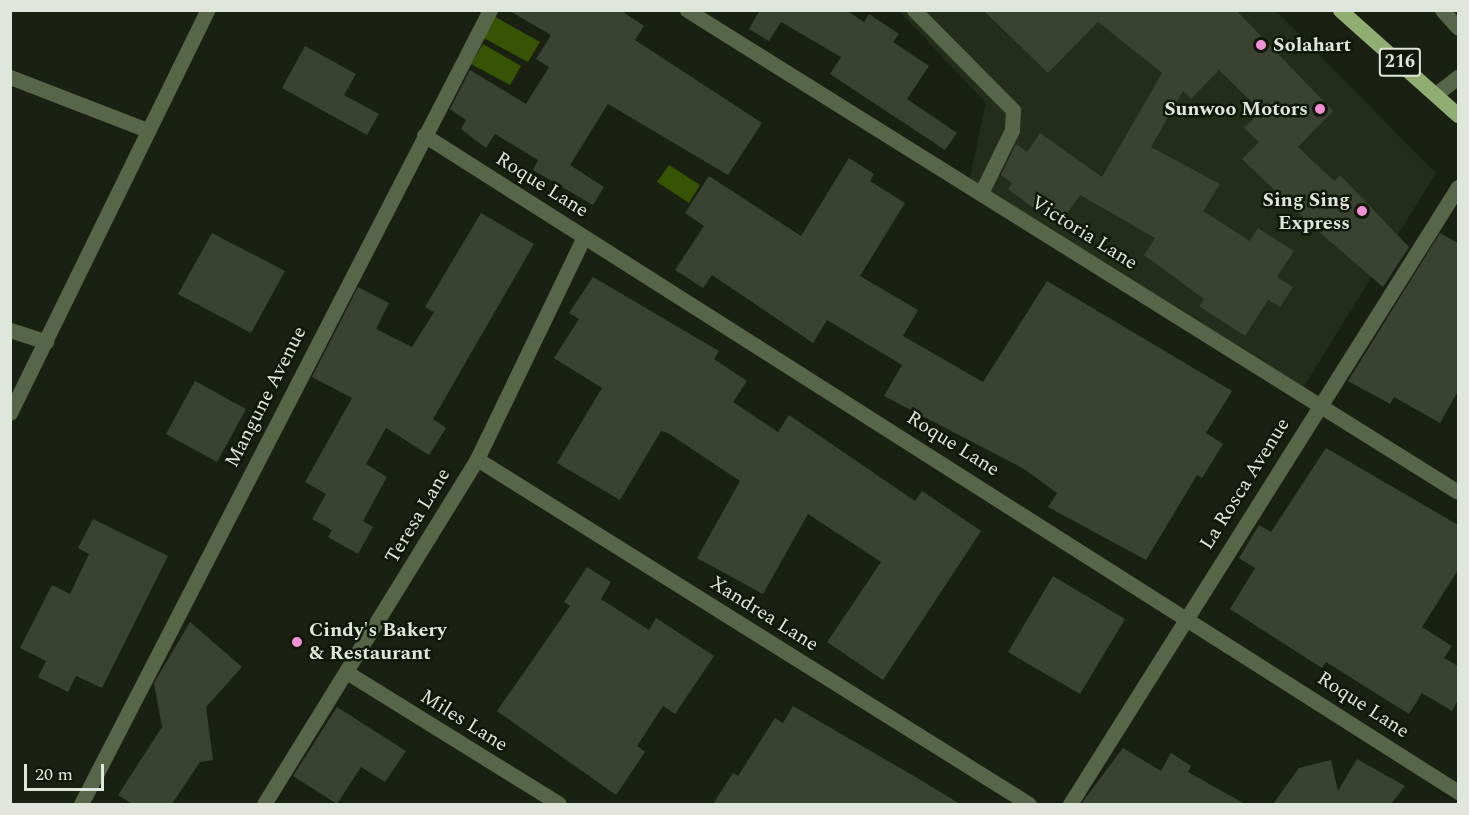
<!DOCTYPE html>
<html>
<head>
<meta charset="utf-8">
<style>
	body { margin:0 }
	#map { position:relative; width:1469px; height:815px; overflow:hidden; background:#1a2112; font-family:Spectral,serif }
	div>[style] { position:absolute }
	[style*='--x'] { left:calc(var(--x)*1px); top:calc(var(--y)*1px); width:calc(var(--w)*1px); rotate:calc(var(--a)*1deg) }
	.built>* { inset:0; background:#232d19 }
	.water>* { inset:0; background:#365403 }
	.building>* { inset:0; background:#3a4232 }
	.minor>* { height:15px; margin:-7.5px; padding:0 7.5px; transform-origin:7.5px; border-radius:7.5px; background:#576649 }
	.major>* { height:15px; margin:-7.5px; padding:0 7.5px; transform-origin:7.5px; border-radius:7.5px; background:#90ae71 }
	.dots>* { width:16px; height:16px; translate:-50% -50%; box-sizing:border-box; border:3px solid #11170a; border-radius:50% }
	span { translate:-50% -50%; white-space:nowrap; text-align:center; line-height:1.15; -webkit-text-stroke:5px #11170a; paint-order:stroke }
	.shield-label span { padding:2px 4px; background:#11170a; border:2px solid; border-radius:4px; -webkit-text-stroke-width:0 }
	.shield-label { font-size:18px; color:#e1e6dc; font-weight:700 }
	.poi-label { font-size:20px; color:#e1e6dc; font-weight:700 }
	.left { translate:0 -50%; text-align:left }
	.right { translate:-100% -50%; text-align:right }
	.street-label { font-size:20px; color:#e1e6dc }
	.frame { position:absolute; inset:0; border:12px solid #e1e6dc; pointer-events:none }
	.scale { position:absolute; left:24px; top:764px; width:80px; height:27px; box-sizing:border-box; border:3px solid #e1e6dc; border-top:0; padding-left:8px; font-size:18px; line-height:21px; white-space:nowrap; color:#e1e6dc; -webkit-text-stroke:4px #11170a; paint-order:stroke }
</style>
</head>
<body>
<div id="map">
	<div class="built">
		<div style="clip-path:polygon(899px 11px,1276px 11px,1436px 173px,1301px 391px,968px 186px,986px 103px)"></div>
	</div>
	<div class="water">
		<div style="clip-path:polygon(492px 15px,540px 42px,528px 62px,480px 36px)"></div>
		<div style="clip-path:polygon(483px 44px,521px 66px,510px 85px,471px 64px)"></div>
		<div style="clip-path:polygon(669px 165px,700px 185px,689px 203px,657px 182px)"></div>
	</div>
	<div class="building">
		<div style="clip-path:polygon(508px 10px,620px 10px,644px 26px,635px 40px,762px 123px,728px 175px,608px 104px,570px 165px,604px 187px,593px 205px,533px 170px,538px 160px,495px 134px,486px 148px,461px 129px,466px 120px,450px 109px,470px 70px,526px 104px,549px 67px,536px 59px,551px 35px)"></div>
		<div style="clip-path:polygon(760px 10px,846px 10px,864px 22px,869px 14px,899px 34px,893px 42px,929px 66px,907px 99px,957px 133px,945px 150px,830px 74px,841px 57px,781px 22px,769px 41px,749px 29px)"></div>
		<div style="clip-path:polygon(983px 10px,1236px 10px,1333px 111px,1298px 147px,1334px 181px,1340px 175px,1409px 247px,1383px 287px,1311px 225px,1242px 159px,1259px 142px,1244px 128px,1261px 111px,1219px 70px,1191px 99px,1183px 91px,1151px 147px,1220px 184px,1203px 211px,1250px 241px,1258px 228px,1294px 251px,1277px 277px,1293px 287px,1280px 307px,1268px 300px,1245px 336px,1199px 306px,1204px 299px,1144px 255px,1155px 238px,1080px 195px,1064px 218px,1041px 201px,1035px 209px,1008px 189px,1012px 183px,1001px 175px,1016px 144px,1027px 152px,1040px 133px,1102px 177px,1162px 73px,1098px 22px,1048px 73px)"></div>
		<div style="clip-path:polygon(305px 46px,356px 74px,344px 95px,379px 114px,367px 135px,282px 88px)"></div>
		<div style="clip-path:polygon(849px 158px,874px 174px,870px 181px,905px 203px,860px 276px,918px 310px,903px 336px,983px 382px,1047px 281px,1232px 391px,1206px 433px,1223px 444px,1202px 478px,1197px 475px,1146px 560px,1048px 507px,1057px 493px,1024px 469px,884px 396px,902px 365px,827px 320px,813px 343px,712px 275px,703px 288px,675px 270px,704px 226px,685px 213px,709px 176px,801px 236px)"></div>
		<div style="clip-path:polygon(481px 213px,534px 244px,433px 419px,446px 428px,429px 455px,386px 428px,366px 464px,387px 477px,363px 521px,373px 527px,358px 554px,328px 537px,332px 530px,312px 519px,326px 494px,305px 482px,352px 398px,312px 377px,358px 287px,389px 303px,376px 329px,412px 347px,434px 312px,425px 307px)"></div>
		<div style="clip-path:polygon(212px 233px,285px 271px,251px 333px,178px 294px)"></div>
		<div style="clip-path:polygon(1440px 233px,1458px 243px,1458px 391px,1440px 423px,1394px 397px,1390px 404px,1348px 381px)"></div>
		<div style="clip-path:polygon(593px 277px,719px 351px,714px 359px,747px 381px,733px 402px,778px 432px,789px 415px,915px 501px,922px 491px,981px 531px,883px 680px,827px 642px,881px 562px,808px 514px,763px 594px,697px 558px,740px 481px,668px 433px,661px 431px,620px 500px,557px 463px,602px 388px,554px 358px,579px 319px,569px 313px)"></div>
		<div style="clip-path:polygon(195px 381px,246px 409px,217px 462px,166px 434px)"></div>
		<div style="clip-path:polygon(1326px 448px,1458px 525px,1458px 570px,1422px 627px,1452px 646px,1444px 658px,1458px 666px,1458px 700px,1452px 711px,1422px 693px,1409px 714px,1326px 662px,1322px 668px,1230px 609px,1255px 568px,1239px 558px,1259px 525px,1271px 532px)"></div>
		<div style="clip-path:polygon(93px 519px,168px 556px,102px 688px,76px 676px,68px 692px,38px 677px,46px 661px,20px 648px,52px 585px,70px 594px,89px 554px,78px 548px)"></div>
		<div style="clip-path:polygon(587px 567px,611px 582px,601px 599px,649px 630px,656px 618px,714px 656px,675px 714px,663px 706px,637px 746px,645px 752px,616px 795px,497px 711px,570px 606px,564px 602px)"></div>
		<div style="clip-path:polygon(1053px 576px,1125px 619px,1080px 694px,1008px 652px)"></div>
		<div style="clip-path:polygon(190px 622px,242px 667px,206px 707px,213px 760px,200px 762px,172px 804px,132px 804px,118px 795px,162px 727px,154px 683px)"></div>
		<div style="clip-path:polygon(793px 706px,919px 779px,960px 804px,713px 804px,733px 773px,738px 776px,775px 718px,783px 723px)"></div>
		<div style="clip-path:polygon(337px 707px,406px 751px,385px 782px,361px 767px,337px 804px,293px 776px)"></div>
		<div style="clip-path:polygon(1123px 748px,1161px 771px,1171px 753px,1191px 766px,1188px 772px,1245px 804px,1081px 804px)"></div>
		<div style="clip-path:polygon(1357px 759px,1405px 786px,1391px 804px,1273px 804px,1299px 768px,1331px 760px,1338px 791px)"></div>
	</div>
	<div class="minor">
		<div style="--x:687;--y:10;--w:909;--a:32.01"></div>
		<div style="--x:914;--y:10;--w:141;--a:45.3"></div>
		<div style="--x:1013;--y:110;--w:20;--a:93"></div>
		<div style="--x:1012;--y:130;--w:70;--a:116.2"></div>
		<div style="--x:1442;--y:10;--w:24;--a:48"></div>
		<div style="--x:10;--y:77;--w:147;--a:21.1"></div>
		<div style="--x:1436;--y:94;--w:28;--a:-38"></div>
		<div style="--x:424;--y:135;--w:1225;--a:32.43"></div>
		<div style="--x:10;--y:330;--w:38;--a:18"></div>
		<div style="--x:10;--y:413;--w:449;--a:-63.9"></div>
		<div style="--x:477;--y:459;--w:651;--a:32.01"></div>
		<div style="--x:348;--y:673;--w:248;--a:31.8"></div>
		<div style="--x:81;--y:804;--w:893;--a:-62.75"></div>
		<div style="--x:264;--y:804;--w:405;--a:-58.3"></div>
		<div style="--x:477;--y:459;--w:246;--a:-64.3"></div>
		<div style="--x:1070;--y:804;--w:729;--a:-57.84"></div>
	</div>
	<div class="major">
		<div style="--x:1340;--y:10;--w:158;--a:41.7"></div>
	</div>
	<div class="dots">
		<div style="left:1261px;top:45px;background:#f391d5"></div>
		<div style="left:1320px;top:109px;background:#f391d5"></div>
		<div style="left:1362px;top:211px;background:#f391d5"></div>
		<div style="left:297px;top:642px;background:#f391d5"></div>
	</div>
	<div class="shield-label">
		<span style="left:1400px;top:62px">216</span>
	</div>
	<div class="poi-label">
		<span class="left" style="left:1273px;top:45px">Solahart</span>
		<span class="right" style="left:1308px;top:109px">Sunwoo Motors</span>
		<span class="right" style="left:1350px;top:212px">Sing Sing<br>Express</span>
		<span class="left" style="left:309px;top:642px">Cindy's Bakery<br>&amp; Restaurant</span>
	</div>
	<div class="street-label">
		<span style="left:542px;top:185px;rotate:32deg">Roque Lane</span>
		<span style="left:1084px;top:233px;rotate:32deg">Victoria Lane</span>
		<span style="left:266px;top:397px;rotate:-63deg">Mangune Avenue</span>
		<span style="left:953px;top:444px;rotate:32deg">Roque Lane</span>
		<span style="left:1245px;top:484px;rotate:-58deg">La Rosca Avenue</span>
		<span style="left:418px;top:516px;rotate:-59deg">Teresa Lane</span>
		<span style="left:764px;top:614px;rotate:32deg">Xandrea Lane</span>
		<span style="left:1363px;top:705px;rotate:33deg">Roque Lane</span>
		<span style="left:464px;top:721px;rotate:32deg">Miles Lane</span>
	</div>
	<div class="frame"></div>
	<div class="scale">20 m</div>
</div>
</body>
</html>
